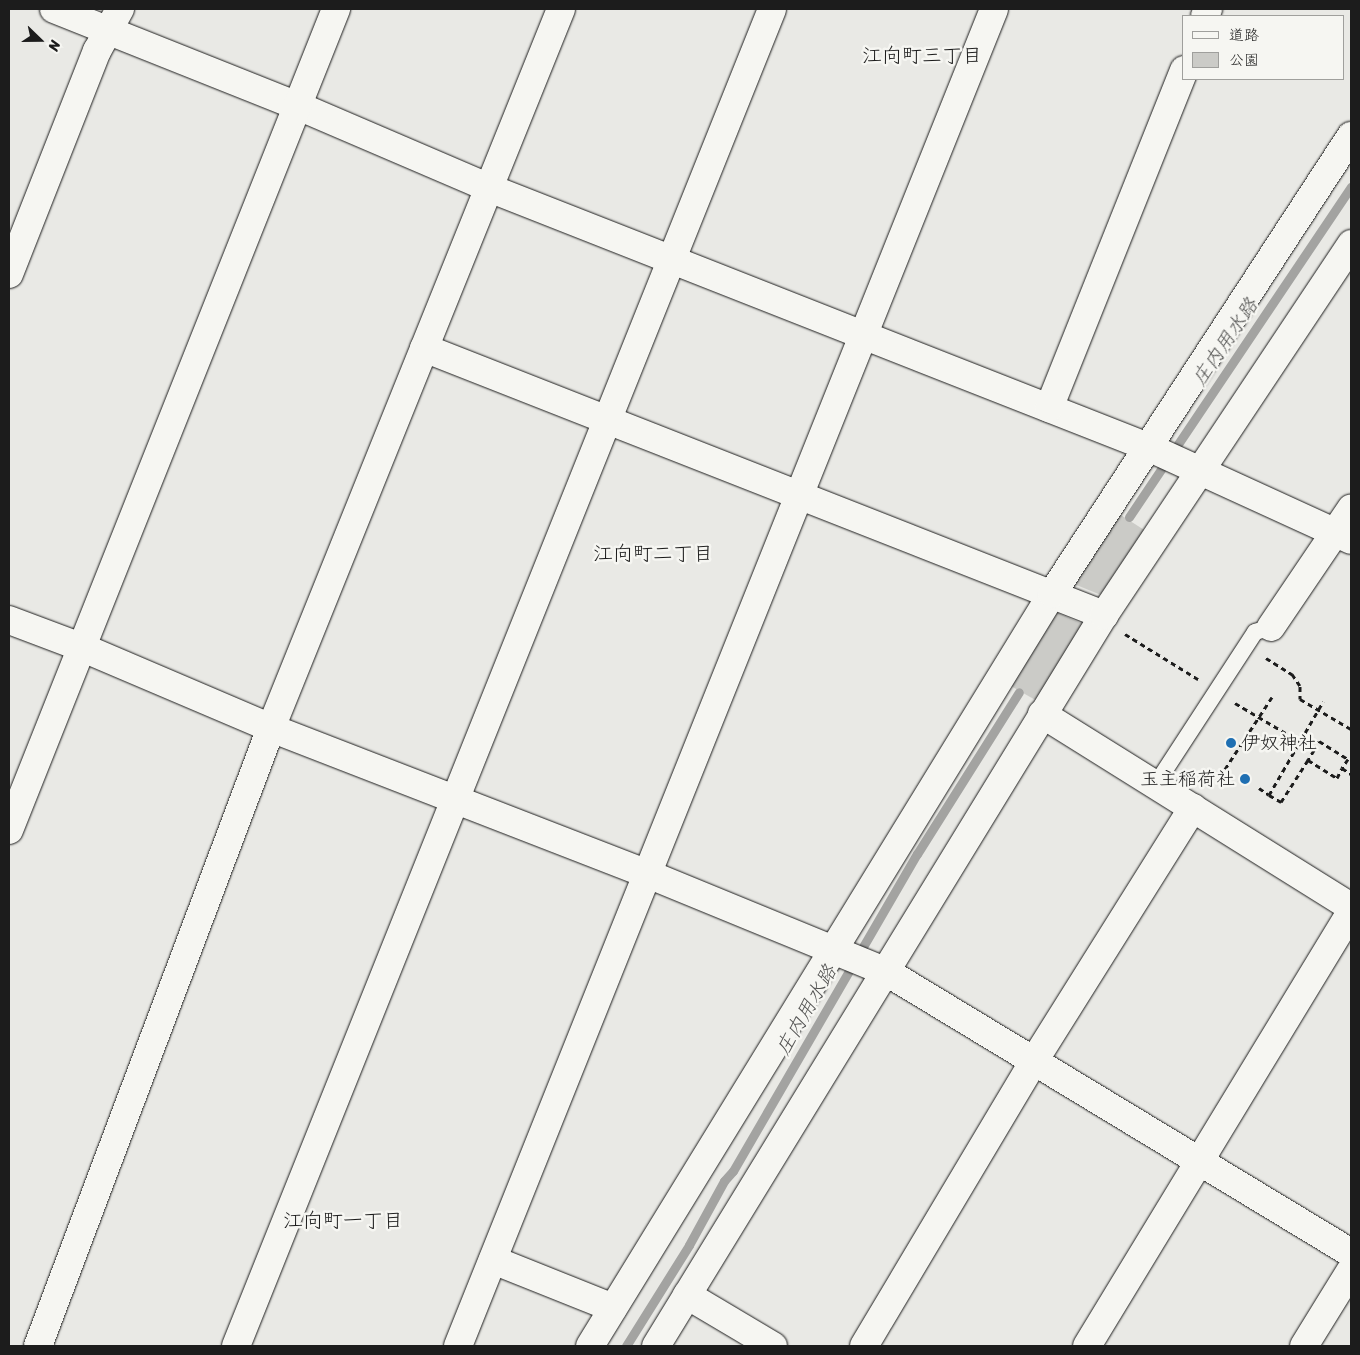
<!DOCTYPE html>
<html>
<head>
<meta charset="utf-8">
<style>
	body { margin:0 }
	#map { position:relative; width:1360px; height:1355px; overflow:hidden; background:#e9e9e5; font-family:Sriracha,"Klee One",sans-serif }
	div>[style] { position:absolute }
	[style*='--x'] { left:calc(var(--x)*1px); top:calc(var(--y)*1px); width:calc(var(--w)*1px); rotate:calc(var(--a)*1deg) }
	.green>* { inset:0; background:#cbcbc7 }
	.stream>* { height:9px; margin:-4.5px; padding:0 4.5px; transform-origin:4.5px; border-radius:4.5px; background:#a3a3a1 }
	.path>* { height:3px; margin-top:-1.5px; transform-origin:0; background:repeating-linear-gradient(90deg,#1c1c1c 0 5px,transparent 0 9px) }
	.roads { filter:drop-shadow(0 0 1px #1c1c1c) drop-shadow(0 0 1px #1c1c1c) }
	.lane>* { height:16px; margin:-8px; padding:0 8px; transform-origin:8px; border-radius:8px; background:#f6f6f2 }
	.street>* { height:28px; margin:-14px; padding:0 14px; transform-origin:14px; border-radius:14px; background:#f6f6f2 }
	.secondary>* { height:28px; margin:-14px; padding:0 14px; transform-origin:14px; border-radius:14px; background:#f6f6f2 }
	.dots>* { width:14px; height:14px; translate:-50% -50%; box-sizing:border-box; border:2px solid #f6f6f2; border-radius:50% }
	span { translate:-50% -50%; white-space:nowrap; text-align:center; line-height:1.15; -webkit-text-stroke:5px #f6f6f2; paint-order:stroke }
	.poi-label { font-size:19px; color:#1c1c1c }
	.left { translate:0 -50%; text-align:left }
	.right { translate:-100% -50%; text-align:right }
	.neighbourhood-label { font-size:20px; color:#1c1c1c }
	.water-label { font-size:20px; color:#525251; font-style:italic }
	.frame { position:absolute; inset:0; border:10px solid #1c1c1c; pointer-events:none }
	.legend { position:absolute; left:1182px; top:15px; width:162px; height:65px; box-sizing:border-box; background:#f6f6f2; border:1px solid #9f9f9c; margin:0; padding:6px 9px; list-style:none; font-size:15px; color:#1c1c1c }
	.legend li { display:flex; align-items:center; gap:10px; height:25px }
	.legend b { width:25px; border:1px solid #9f9f9c }
	.north { position:absolute; left:15px; top:15px; width:50px; height:50px; -webkit-text-stroke:4px #f6f6f2; paint-order:stroke; rotate:112deg; font-size:14px; font-weight:700; line-height:20px; text-align:center; color:#1c1c1c }
	.north::after { content:''; display:block; margin:auto; width:18px; height:22px; background:#1c1c1c; clip-path:polygon(50% 0,100% 100%,50% 72%,0 100%) }
</style>
</head>
<body>
<div id="map">
	<div class="green">
		<div style="clip-path:polygon(1116px 512px,1149px 533px,1109px 592px,1101px 595px,1069px 582px)"></div>
		<div style="clip-path:polygon(1056px 612px,1085px 625px,1039px 702px,1009px 685px)"></div>
	</div>
	<div class="stream">
		<div style="--x:1129;--y:517;--w:398;--a:-56.1"></div>
		<div style="--x:626;--y:1346;--w:119;--a:-58"></div>
		<div style="--x:689;--y:1245;--w:73;--a:-61.3"></div>
		<div style="--x:724;--y:1181;--w:13;--a:-48"></div>
		<div style="--x:733;--y:1171;--w:367;--a:-59.9"></div>
		<div style="--x:917;--y:854;--w:191;--a:-57.8"></div>
	</div>
	<div class="path">
		<div style="--x:1125;--y:634;--w:86;--a:31.7"></div>
		<div style="--x:1266;--y:658;--w:31;--a:32"></div>
		<div style="--x:1292;--y:674;--w:14;--a:56"></div>
		<div style="--x:1300;--y:686;--w:13;--a:90"></div>
		<div style="--x:1300;--y:699;--w:59;--a:30.5"></div>
		<div style="--x:1235;--y:703;--w:92;--a:30.7"></div>
		<div style="--x:1314;--y:750;--w:12;--a:121"></div>
		<div style="--x:1308;--y:760;--w:34;--a:32"></div>
		<div style="--x:1337;--y:778;--w:11;--a:-63"></div>
		<div style="--x:1342;--y:768;--w:11;--a:34"></div>
		<div style="--x:1314;--y:750;--w:10;--a:-61"></div>
		<div style="--x:1319;--y:741;--w:34;--a:32"></div>
		<div style="--x:1348;--y:759;--w:11;--a:124"></div>
		<div style="--x:1225;--y:769;--w:86;--a:-56.9"></div>
		<div style="--x:1259;--y:788;--w:12;--a:35"></div>
		<div style="--x:1269;--y:795;--w:108;--a:-59.9"></div>
		<div style="--x:1269;--y:795;--w:14;--a:30"></div>
		<div style="--x:1281;--y:802;--w:50;--a:-57.3"></div>
	</div>
	<div class="roads">
		<div class="lane">
			<div style="--x:1156;--y:784;--w:181;--a:-56.9"></div>
			<div style="--x:1255;--y:632;--w:17;--a:-17"></div>
		</div>
		<div class="street">
			<div style="--x:54;--y:9;--w:263;--a:21.7"></div>
			<div style="--x:298;--y:106;--w:208;--a:23.2"></div>
			<div style="--x:489;--y:188;--w:708;--a:21.46"></div>
			<div style="--x:1148;--y:447;--w:223;--a:24.6"></div>
			<div style="--x:1205;--y:16;--w:8;--a:-67"></div>
			<div style="--x:9;--y:274;--w:240;--a:-68.5"></div>
			<div style="--x:97;--y:51;--w:48;--a:-61.3"></div>
			<div style="--x:424;--y:348;--w:731;--a:21.44"></div>
			<div style="--x:1049;--y:408;--w:364;--a:-68.2"></div>
			<div style="--x:9;--y:620;--w:77;--a:20.6"></div>
			<div style="--x:81;--y:647;--w:207;--a:23.1"></div>
			<div style="--x:271;--y:728;--w:404;--a:21.2"></div>
			<div style="--x:648;--y:874;--w:256;--a:22.3"></div>
			<div style="--x:885;--y:971;--w:545;--a:31.18"></div>
			<div style="--x:1271;--y:627;--w:143;--a:-55.9"></div>
			<div style="--x:1042;--y:714;--w:364;--a:32"></div>
			<div style="--x:493;--y:1260;--w:129;--a:21.8"></div>
			<div style="--x:687;--y:1295;--w:100;--a:30.7"></div>
			<div style="--x:38;--y:1346;--w:660;--a:-69.34"></div>
			<div style="--x:271;--y:728;--w:775;--a:-68.03"></div>
			<div style="--x:236;--y:1346;--w:1440;--a:-68.15"></div>
			<div style="--x:458;--y:1346;--w:1440;--a:-68.15"></div>
			<div style="--x:590;--y:1346;--w:883;--a:-58.44"></div>
			<div style="--x:1052;--y:594;--w:547;--a:-56.86"></div>
			<div style="--x:656;--y:1346;--w:857;--a:-58.5"></div>
			<div style="--x:1104;--y:615;--w:446;--a:-56.3"></div>
			<div style="--x:864;--y:1346;--w:332;--a:-59.2"></div>
			<div style="--x:1034;--y:1061;--w:299;--a:-57.9"></div>
			<div style="--x:1087;--y:1346;--w:508;--a:-58.69"></div>
			<div style="--x:1304;--y:1346;--w:89;--a:-58.3"></div>
		</div>
		<div class="secondary">
			<div style="--x:9;--y:830;--w:884;--a:-68.28"></div>
		</div>
	</div>
	<div class="dots">
		<div style="left:1231px;top:743px;background:#1f6fb2"></div>
		<div style="left:1245px;top:779px;background:#1f6fb2"></div>
	</div>
	<div class="poi-label">
		<span class="left" style="left:1241px;top:743px">伊奴神社</span>
		<span class="right" style="left:1235px;top:779px">玉主稲荷社</span>
	</div>
	<div class="neighbourhood-label">
		<span style="left:922px;top:55px">江向町三丁目</span>
		<span style="left:653px;top:553px">江向町二丁目</span>
		<span style="left:343px;top:1220px">江向町一丁目</span>
	</div>
	<div class="water-label">
		<span style="left:1225px;top:342px;rotate:-56deg">庄内用水路</span>
		<span style="left:806px;top:1010px;rotate:-60deg">庄内用水路</span>
	</div>
	<div class="frame"></div>
	<ul class="legend">
	<li><b style="height:6px;background:#f6f6f2"></b>道路</li>
	<li><b style="height:14px;background:#cbcbc7"></b>公園</li>
	</ul>
	<div class="north">N</div>
</div>
</body>
</html>
